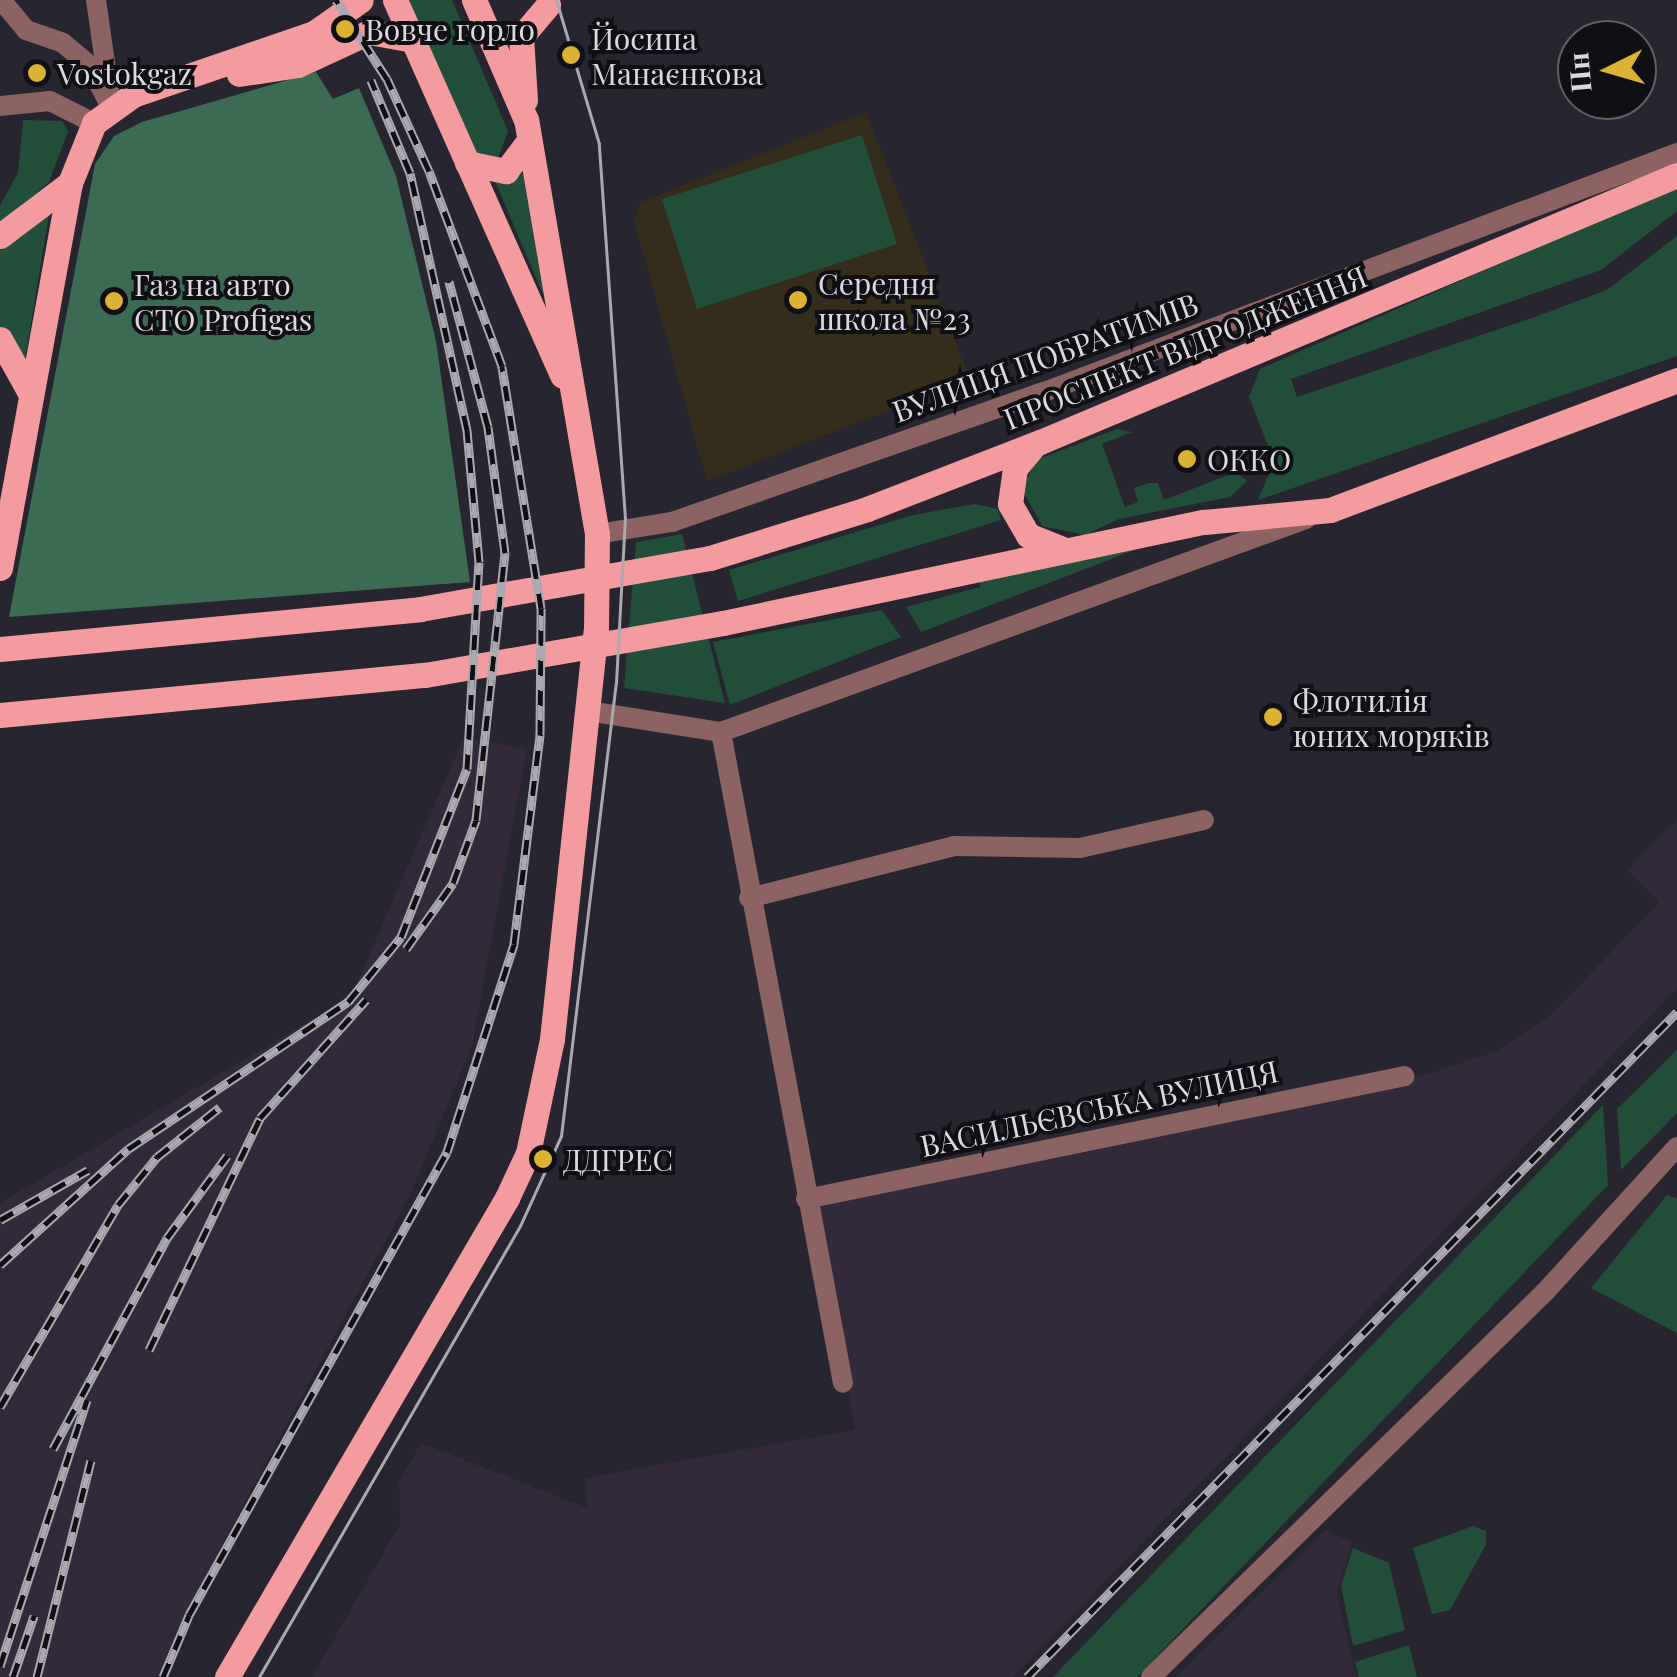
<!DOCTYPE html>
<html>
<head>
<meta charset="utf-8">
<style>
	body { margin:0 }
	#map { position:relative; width:1677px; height:1677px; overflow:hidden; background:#27252f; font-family:"Playfair Display",serif }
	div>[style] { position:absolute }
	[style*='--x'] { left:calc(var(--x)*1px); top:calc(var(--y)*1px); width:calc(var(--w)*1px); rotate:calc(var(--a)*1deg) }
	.industrial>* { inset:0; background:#322a3a }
	.education>* { inset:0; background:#352d1c }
	.green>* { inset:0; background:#224f3a }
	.forest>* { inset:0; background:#3c6b54 }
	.minor>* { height:20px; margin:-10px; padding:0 10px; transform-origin:10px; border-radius:10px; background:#8c6263 }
	.major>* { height:25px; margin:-12.5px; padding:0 12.5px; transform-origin:12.5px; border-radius:12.5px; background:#f39b9f }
	.tram>* { height:2.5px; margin:-1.25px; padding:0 1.25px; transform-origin:1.25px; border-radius:1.25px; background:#aaa8b0 }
	.rail>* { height:9px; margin-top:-4.5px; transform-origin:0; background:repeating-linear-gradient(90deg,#100f13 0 15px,#aaa8b0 0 30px); box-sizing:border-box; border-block:2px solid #aaa8b0 }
	.dots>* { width:28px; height:28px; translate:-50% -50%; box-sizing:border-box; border:5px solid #100f13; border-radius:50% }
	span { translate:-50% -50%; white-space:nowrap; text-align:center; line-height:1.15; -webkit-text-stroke:8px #100f13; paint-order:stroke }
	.poi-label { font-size:30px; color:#dbd9e0 }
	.left { translate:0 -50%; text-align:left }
	.street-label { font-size:30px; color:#dbd9e0 }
	.north { position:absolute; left:1557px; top:20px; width:100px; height:100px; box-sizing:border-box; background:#100f13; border:2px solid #616065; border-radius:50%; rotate:265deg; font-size:28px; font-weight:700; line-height:40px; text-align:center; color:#dbd9e0 }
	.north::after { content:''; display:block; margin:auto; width:35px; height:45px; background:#dbb233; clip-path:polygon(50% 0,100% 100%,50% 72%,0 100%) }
</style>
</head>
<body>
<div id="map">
	<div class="industrial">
		<div style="clip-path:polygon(464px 737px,527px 749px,472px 1045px,411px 1193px,177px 1629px,159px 1677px,0 1677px,0 1203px,351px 997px)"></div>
		<div style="clip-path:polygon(1677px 820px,1677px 988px,1013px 1677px,312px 1677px,400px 1524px,399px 1482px,421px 1443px,587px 1508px,584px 1478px,855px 1430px,814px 1202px,1401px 1083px,1497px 1051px,1553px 1013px,1659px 902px,1627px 870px)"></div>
		<div style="clip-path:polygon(1325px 1530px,1352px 1542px,1337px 1594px,1356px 1677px,1176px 1677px)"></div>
	</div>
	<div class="education">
		<div style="clip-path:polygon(866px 112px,970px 379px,707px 481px,634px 221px,640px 203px)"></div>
	</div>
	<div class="green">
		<div style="clip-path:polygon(407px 0,452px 0,508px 131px,498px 158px,476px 155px)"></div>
		<div style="clip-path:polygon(23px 120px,62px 121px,68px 131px,49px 182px,0 224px,0 205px,18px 173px)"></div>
		<div style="clip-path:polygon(862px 135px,897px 244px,697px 309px,662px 199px)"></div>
		<div style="clip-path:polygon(523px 174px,544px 297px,495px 181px)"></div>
		<div style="clip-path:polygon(1677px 186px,1677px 211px,1601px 270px,1291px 379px,1297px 397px,1535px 317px,1607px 290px,1677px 236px,1677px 356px,1258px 500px,1274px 461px,1249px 397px,1260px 369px)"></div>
		<div style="clip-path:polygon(49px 215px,25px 359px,0 327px,0 248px)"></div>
		<div style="clip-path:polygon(1117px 429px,1132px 432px,1102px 444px,1125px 507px,1138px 502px,1134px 488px,1149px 483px,1158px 483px,1164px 500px,1236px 472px,1247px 481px,1230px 497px,1119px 519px,1085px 535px,1042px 526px,1022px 489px,1036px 460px)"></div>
		<div style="clip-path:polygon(975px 504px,998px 509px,1001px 520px,738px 601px,729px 570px,913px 515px)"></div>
		<div style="clip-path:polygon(682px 534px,725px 703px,624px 688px,636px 542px)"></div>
		<div style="clip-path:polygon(1161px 540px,921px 632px,906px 607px,980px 587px,979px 579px)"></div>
		<div style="clip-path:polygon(882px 610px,901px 637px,730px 705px,713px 642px)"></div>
		<div style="clip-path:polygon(1677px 1050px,1677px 1113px,1621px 1170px,1617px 1109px)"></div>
		<div style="clip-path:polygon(1603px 1105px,1608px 1185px,1137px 1677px,1053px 1677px)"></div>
		<div style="clip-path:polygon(1667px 1195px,1677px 1199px,1677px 1333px,1591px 1288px)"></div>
		<div style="clip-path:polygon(1473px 1526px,1486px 1531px,1486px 1545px,1450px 1610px,1432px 1614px,1413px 1548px)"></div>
		<div style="clip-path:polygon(1353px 1548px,1389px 1563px,1405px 1630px,1353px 1646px,1341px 1586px)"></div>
		<div style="clip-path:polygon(1409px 1645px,1417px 1677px,1359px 1677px,1355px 1662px)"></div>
	</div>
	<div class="forest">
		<div style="clip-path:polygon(316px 72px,333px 99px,359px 88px,396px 176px,436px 341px,470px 582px,9px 617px,95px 164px,114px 136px,142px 122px)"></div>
	</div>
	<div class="minor">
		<div style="--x:1;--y:0;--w:39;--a:50"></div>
		<div style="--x:26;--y:30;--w:39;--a:19"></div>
		<div style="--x:63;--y:43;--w:34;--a:40"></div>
		<div style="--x:89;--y:65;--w:47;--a:62.4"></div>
		<div style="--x:96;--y:0;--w:91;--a:81.8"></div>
		<div style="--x:0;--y:106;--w:50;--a:-5.7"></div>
		<div style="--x:50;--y:101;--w:49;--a:26.6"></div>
		<div style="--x:597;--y:534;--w:76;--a:-9.1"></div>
		<div style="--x:672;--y:522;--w:394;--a:-19.3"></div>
		<div style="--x:1044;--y:392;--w:677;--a:-20.68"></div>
		<div style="--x:588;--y:711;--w:135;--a:9"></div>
		<div style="--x:721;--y:732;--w:623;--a:-20.01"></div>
		<div style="--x:721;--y:732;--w:662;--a:79.39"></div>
		<div style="--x:749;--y:898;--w:211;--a:-14.2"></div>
		<div style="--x:954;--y:846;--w:126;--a:0.9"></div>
		<div style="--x:1080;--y:848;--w:127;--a:-12.7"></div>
		<div style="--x:806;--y:1199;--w:611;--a:-11.6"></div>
		<div style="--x:1151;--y:1677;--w:551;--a:-44.34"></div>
		<div style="--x:1545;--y:1292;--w:196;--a:-47.7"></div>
	</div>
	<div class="major">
		<div style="--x:395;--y:0;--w:411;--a:66"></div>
		<div style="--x:239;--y:74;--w:60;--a:-8.7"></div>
		<div style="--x:298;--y:65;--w:78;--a:-24.9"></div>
		<div style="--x:369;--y:32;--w:45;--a:10.3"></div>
		<div style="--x:525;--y:100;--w:63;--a:-93.6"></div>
		<div style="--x:521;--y:37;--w:42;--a:-49.8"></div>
		<div style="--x:467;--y:163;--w:40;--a:12"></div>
		<div style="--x:506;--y:171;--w:36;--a:-53"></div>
		<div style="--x:0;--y:236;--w:88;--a:-37.1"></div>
		<div style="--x:0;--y:339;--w:62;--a:60.9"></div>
		<div style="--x:1032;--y:448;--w:26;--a:130"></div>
		<div style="--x:1015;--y:468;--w:36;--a:98"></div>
		<div style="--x:1010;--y:504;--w:36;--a:60"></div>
		<div style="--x:1028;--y:535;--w:37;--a:22"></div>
		<div style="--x:0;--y:568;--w:391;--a:-79.7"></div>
		<div style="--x:70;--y:183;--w:65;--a:-68.2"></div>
		<div style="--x:94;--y:123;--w:48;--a:-35.7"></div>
		<div style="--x:133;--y:95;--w:191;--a:-18.9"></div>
		<div style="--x:314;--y:33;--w:57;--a:-35.1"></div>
		<div style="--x:0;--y:649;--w:422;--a:-5.4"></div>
		<div style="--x:420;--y:609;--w:294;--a:-10"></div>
		<div style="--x:710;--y:558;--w:164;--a:-17.3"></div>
		<div style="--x:867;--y:509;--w:186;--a:-21.2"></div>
		<div style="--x:1040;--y:442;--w:691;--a:-22.74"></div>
		<div style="--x:0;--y:715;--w:427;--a:-5.4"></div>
		<div style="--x:425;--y:675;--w:303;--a:-9.9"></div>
		<div style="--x:723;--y:623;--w:491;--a:-11.9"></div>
		<div style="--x:1204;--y:522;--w:127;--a:-5.4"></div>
		<div style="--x:1330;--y:510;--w:371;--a:-20.5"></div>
		<div style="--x:227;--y:1677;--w:555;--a:-59.69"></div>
		<div style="--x:507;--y:1198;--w:50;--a:-65"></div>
		<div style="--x:528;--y:1153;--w:116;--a:-78.1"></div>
		<div style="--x:552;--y:1039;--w:411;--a:-83.9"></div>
		<div style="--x:596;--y:630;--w:96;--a:-89.4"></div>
		<div style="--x:597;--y:534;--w:420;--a:-99.7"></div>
		<div style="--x:526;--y:120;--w:131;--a:-113.4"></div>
	</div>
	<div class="tram">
		<div style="--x:259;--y:1677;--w:521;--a:-59.94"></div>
		<div style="--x:520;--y:1226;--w:99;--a:-65.5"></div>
		<div style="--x:561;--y:1136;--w:456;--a:-83.1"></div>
		<div style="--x:616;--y:683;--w:164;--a:-86.9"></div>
		<div style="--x:625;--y:519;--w:376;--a:-94"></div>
		<div style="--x:599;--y:144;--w:150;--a:-106.6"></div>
	</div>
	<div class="rail">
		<div style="--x:406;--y:949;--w:81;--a:-54.5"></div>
		<div style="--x:453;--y:883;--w:67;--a:-69.9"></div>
		<div style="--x:476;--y:820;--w:269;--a:-83.8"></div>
		<div style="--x:505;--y:553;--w:127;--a:-97.7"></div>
		<div style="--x:488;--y:427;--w:151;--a:-105"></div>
		<div style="--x:0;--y:1220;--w:101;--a:-29.6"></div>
		<div style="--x:0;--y:1265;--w:173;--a:-42.2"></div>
		<div style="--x:128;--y:1149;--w:265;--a:-33.8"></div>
		<div style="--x:348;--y:1002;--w:84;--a:-50.8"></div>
		<div style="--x:401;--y:937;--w:180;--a:-68.6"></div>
		<div style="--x:467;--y:769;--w:207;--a:-86.7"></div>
		<div style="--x:479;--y:562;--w:133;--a:-95.2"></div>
		<div style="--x:467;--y:430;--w:263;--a:-102.5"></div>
		<div style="--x:410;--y:173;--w:101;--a:-112.8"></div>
		<div style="--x:149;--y:1350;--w:257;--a:-64.4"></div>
		<div style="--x:260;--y:1118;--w:159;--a:-48.1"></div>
		<div style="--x:0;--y:1407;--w:234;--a:-59.7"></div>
		<div style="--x:118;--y:1205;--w:62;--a:-50.9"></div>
		<div style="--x:157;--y:1157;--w:80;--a:-38.4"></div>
		<div style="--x:53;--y:1449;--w:240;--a:-61.6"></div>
		<div style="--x:167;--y:1238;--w:102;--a:-53.8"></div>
		<div style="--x:0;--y:1666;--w:280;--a:-71.9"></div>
		<div style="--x:13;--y:1677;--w:65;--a:-71"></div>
		<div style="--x:37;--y:1677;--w:223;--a:-76"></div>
		<div style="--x:163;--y:1677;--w:67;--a:-67.2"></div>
		<div style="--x:189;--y:1615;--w:530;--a:-60.87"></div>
		<div style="--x:447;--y:1152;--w:219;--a:-72.1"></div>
		<div style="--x:514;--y:944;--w:211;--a:-82.9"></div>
		<div style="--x:540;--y:735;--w:127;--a:-89.5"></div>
		<div style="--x:541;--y:608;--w:245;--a:-99.2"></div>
		<div style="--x:502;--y:366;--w:208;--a:-110.5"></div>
		<div style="--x:429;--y:171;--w:101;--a:-114.5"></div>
		<div style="--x:387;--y:79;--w:94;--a:-122.8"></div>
		<div style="--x:1027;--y:1677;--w:930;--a:-45.65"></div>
	</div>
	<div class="dots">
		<div style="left:345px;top:29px;background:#dbb233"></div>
		<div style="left:571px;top:55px;background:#dbb233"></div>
		<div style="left:37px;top:73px;background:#dbb233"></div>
		<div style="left:798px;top:300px;background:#dbb233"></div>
		<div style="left:114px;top:301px;background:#dbb233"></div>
		<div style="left:1187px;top:459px;background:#dbb233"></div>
		<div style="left:1273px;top:717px;background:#dbb233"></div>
		<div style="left:543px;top:1159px;background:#dbb233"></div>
	</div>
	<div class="poi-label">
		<span class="left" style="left:365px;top:29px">Вовче горло</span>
		<span class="left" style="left:591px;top:55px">Йосипа<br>Манаєнкова</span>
		<span class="left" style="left:57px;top:73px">Vostokgaz</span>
		<span class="left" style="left:818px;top:300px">Середня<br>школа №23</span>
		<span class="left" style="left:134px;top:301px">Газ на авто<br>СТО Profigas</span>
		<span class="left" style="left:1207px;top:459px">ОККО</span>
		<span class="left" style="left:1293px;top:717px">Флотилія<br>юних моряків</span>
		<span class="left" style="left:563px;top:1159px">ДДГРЕС</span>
	</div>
	<div class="street-label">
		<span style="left:1185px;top:347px;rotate:-22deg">ПРОСПЕКТ ВІДРОДЖЕННЯ</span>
		<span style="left:1045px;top:357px;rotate:-20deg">ВУЛИЦЯ ПОБРАТИМІВ</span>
		<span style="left:1099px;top:1108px;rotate:-12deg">ВАСИЛЬЄВСЬКА ВУЛИЦЯ</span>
	</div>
	<div class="north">Пн</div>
</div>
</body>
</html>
